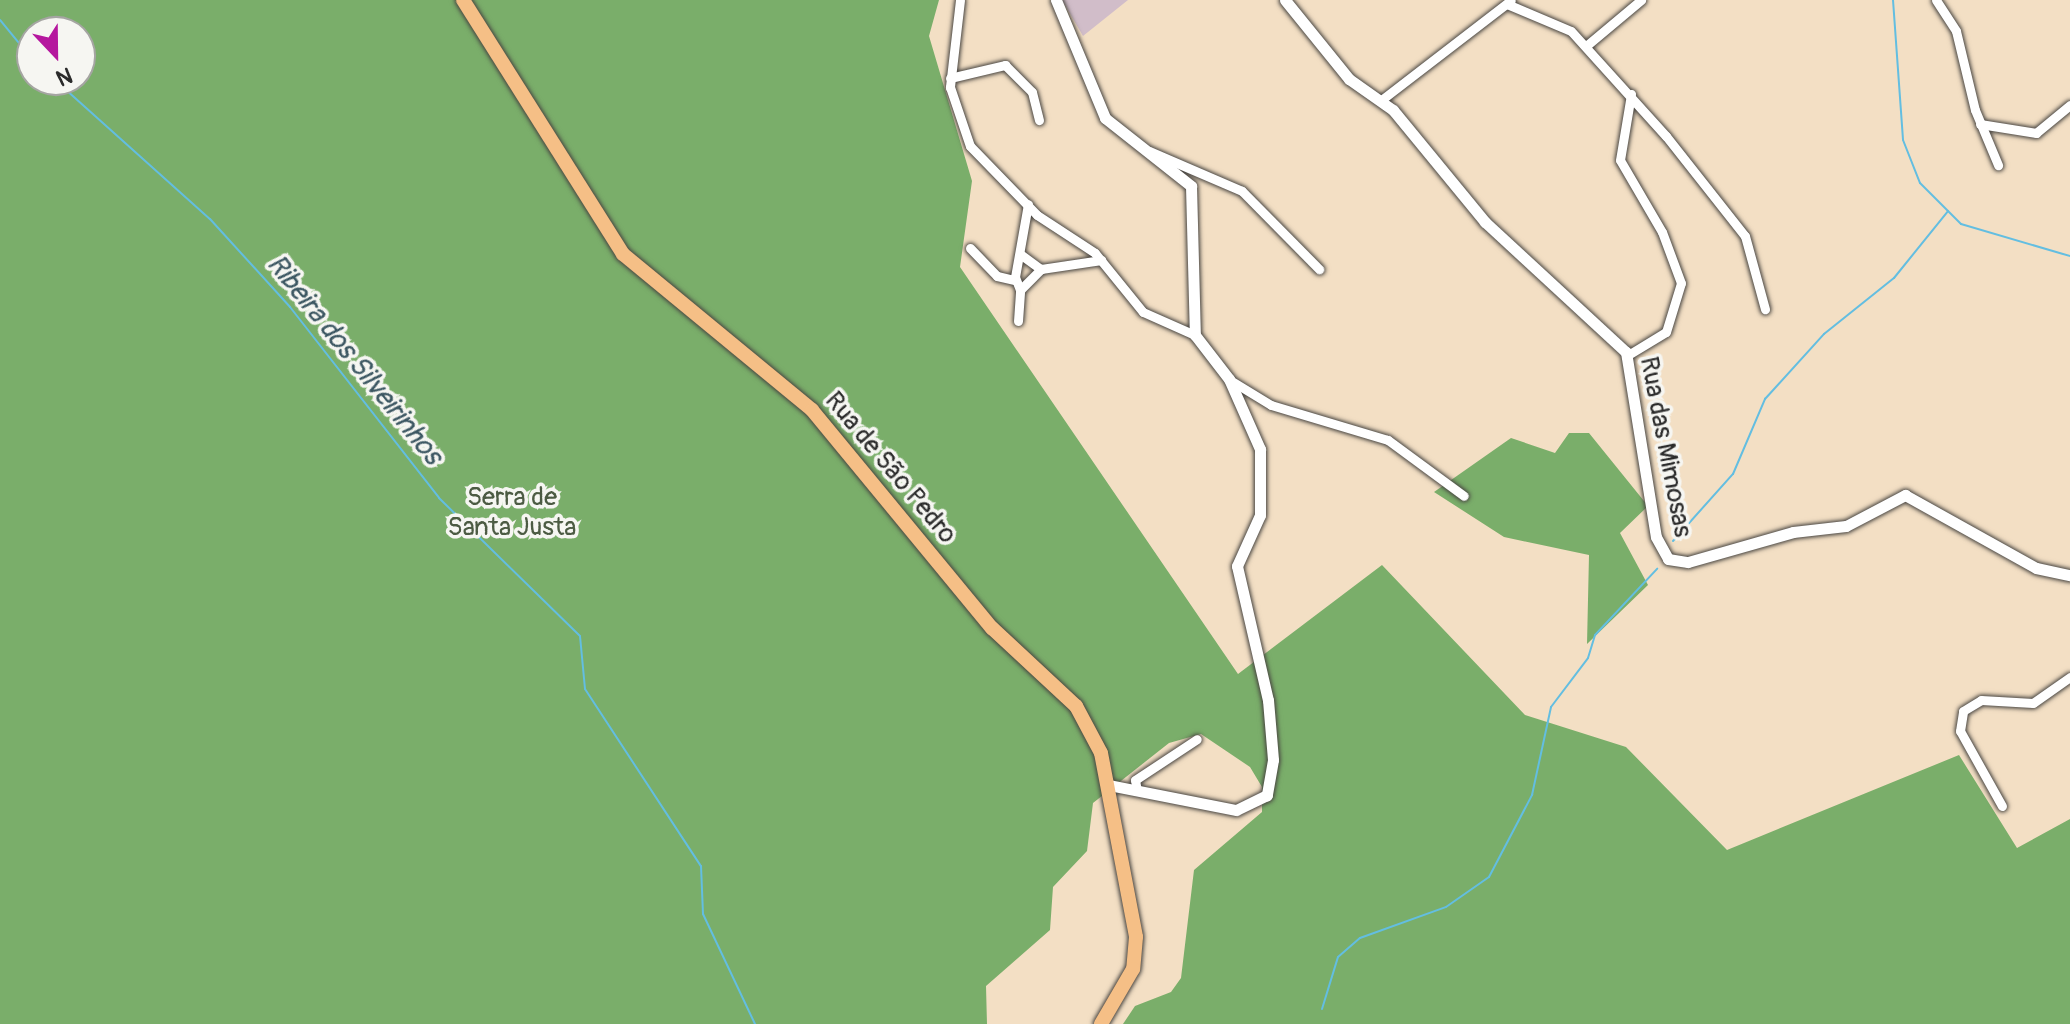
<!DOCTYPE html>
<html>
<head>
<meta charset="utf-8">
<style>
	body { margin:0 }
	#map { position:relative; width:2070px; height:1024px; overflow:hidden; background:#f3dfc4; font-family:Pangolin,sans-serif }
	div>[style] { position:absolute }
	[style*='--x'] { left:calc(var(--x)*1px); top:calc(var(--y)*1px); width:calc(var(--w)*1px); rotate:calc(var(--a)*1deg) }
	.industrial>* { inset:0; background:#d1bdc9 }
	.forest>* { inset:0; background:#7aae6a }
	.stream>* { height:2px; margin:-1px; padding:0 1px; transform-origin:1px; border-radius:1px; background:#63bee1 }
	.roads { filter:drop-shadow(0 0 2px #494642) drop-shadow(0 0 2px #494642) }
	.minor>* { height:9px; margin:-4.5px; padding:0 4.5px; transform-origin:4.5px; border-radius:4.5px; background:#fff }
	.tertiary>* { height:11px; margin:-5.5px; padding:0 5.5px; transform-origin:5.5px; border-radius:5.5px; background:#fff }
	.primary>* { height:14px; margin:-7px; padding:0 7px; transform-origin:7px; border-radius:7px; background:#f5bf86 }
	span { translate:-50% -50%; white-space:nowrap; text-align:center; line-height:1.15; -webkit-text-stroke:7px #f6f6f2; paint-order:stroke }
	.street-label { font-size:26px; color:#2b2b2b }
	.park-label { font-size:26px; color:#4c5b43 }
	.water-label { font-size:28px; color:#3c5762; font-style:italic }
	.north { position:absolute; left:16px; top:16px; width:80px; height:80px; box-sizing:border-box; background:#f6f6f2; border:2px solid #a5a5a2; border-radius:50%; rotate:158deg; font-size:22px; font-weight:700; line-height:32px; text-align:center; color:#2b2b2b }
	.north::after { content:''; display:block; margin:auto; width:28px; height:36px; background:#b5179e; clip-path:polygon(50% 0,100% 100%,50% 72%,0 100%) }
</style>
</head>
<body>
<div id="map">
	<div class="industrial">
		<div style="clip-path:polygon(1062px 0,1128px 0,1083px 36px)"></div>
	</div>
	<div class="forest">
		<div style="clip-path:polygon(evenodd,0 0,939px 0,929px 36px,972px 181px,960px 267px,1238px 674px,1382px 565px,1525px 715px,1626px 747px,1727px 850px,1959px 755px,2017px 848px,2070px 819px,2070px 1024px,1123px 1024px,1135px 1006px,1171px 992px,1181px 978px,1194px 870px,1262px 812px,1262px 787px,1250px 767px,1201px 734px,1169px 743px,1093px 803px,1087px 851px,1053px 887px,1050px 930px,986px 986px,987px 1024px,0 1024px,0 0,32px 32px,80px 32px,80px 80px,32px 80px,32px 32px)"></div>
		<div style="clip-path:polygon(1569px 433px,1589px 433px,1648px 506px,1620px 533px,1648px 585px,1587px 644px,1589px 555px,1504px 537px,1434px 492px,1511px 438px,1555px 453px)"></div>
	</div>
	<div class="stream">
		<div style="--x:1893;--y:0;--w:140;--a:85.9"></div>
		<div style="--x:1903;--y:140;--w:46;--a:68.4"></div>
		<div style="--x:1920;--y:183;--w:58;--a:45"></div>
		<div style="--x:1961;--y:224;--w:114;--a:16.4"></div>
		<div style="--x:0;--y:20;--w:50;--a:50.6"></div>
		<div style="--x:55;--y:80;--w:208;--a:41.9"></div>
		<div style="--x:210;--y:219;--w:119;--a:47.7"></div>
		<div style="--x:290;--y:307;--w:242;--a:52"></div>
		<div style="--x:439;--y:498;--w:197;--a:44.4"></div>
		<div style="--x:580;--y:636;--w:53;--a:84.6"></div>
		<div style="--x:585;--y:689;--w:212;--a:56.8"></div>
		<div style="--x:701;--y:866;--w:48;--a:87.6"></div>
		<div style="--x:703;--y:914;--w:122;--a:64.7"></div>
		<div style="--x:1673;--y:541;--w:90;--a:-48.2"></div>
		<div style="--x:1733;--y:474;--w:82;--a:-66.9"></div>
		<div style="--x:1765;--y:399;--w:88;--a:-47.8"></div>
		<div style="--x:1824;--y:334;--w:90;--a:-38.7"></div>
		<div style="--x:1894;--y:278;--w:86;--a:-51.1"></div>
		<div style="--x:1322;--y:1009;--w:54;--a:-72.9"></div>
		<div style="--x:1338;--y:957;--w:29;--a:-41"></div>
		<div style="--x:1360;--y:938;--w:91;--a:-19.8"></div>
		<div style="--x:1446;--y:907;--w:52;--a:-34.9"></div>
		<div style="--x:1489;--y:877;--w:93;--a:-62.3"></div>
		<div style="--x:1532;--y:795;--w:90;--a:-77.8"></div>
		<div style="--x:1551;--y:707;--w:61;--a:-52.9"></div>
		<div style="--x:1588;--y:658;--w:24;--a:-73"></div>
		<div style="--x:1595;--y:635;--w:91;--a:-46.8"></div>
	</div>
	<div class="roads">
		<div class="minor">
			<div style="--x:960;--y:0;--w:88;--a:96.6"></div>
			<div style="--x:950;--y:87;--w:62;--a:71.3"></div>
			<div style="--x:970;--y:146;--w:96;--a:45.8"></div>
			<div style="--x:1037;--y:215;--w:69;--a:33.2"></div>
			<div style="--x:1095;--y:253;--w:76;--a:50.9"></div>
			<div style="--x:1143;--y:312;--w:57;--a:23.9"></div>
			<div style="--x:1936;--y:0;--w:37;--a:57"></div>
			<div style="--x:1956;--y:31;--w:81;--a:76.5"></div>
			<div style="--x:1975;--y:110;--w:60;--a:67.3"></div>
			<div style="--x:1507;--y:4;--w:69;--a:22.9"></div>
			<div style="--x:1571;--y:31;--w:142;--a:47.9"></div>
			<div style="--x:1666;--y:136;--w:127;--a:51.7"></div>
			<div style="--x:1745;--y:236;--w:76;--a:74.7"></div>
			<div style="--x:1586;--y:46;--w:72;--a:-39.9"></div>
			<div style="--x:950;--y:78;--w:57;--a:-13.3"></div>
			<div style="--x:1005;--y:65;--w:38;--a:45"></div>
			<div style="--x:1032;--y:92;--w:29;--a:76"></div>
			<div style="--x:1380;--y:101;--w:165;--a:-37.6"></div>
			<div style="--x:1980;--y:124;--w:57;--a:9.1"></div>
			<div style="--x:2036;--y:133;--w:44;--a:-39.5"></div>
			<div style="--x:1149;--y:151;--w:101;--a:23.3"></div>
			<div style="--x:1242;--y:191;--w:110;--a:45.4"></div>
			<div style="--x:970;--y:248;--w:39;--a:46"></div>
			<div style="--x:997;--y:276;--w:18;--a:13"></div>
			<div style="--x:1020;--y:254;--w:26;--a:36"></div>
			<div style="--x:1020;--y:290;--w:14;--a:-111"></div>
			<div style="--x:1015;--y:277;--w:74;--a:-79.9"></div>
			<div style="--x:1018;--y:321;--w:31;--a:-86"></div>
			<div style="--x:1020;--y:290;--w:30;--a:-45"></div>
			<div style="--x:1041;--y:269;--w:61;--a:-8.5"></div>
			<div style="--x:1628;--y:355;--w:44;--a:-31.2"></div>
			<div style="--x:1666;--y:332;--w:51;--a:-73"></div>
			<div style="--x:1681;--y:283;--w:54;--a:-110.4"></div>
			<div style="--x:1662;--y:232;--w:83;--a:-120.3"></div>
			<div style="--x:1620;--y:160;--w:67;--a:-80.5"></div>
			<div style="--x:1230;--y:380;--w:48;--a:31.4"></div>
			<div style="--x:1271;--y:405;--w:122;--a:16.7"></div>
			<div style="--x:1388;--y:440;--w:94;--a:36.4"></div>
			<div style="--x:1137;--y:791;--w:11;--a:-100"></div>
			<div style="--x:1135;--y:780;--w:74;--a:-33.5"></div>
			<div style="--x:2002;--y:806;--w:86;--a:-119.2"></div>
			<div style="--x:1960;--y:731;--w:20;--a:-81"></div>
			<div style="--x:1963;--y:711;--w:21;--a:-31"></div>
			<div style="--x:1981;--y:700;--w:52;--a:3.3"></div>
			<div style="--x:2033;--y:703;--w:45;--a:-35.1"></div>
		</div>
		<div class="tertiary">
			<div style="--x:1056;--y:0;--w:128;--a:67.4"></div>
			<div style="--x:1105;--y:118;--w:110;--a:38.3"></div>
			<div style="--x:1191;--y:186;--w:149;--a:88.5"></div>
			<div style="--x:1195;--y:335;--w:56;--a:52.3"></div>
			<div style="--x:1229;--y:379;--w:77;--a:66.1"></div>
			<div style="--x:1260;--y:449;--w:66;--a:90"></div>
			<div style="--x:1260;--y:515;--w:56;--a:114.3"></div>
			<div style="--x:1237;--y:566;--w:138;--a:77"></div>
			<div style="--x:1268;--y:700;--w:60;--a:85.2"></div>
			<div style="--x:1273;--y:760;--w:36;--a:100"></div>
			<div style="--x:1267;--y:795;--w:34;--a:154"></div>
			<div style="--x:1236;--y:810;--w:130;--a:-168.9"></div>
			<div style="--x:1285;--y:0;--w:102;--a:51"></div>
			<div style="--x:1349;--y:79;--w:54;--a:35.2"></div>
			<div style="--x:1393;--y:110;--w:145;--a:50.6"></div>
			<div style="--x:1485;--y:222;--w:192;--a:42.7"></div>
			<div style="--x:1626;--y:352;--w:187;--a:80.8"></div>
			<div style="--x:1656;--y:537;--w:25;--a:61"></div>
			<div style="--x:1668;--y:559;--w:20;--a:9"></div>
			<div style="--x:1688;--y:562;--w:109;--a:-15.9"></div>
			<div style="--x:1793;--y:532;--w:53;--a:-6.5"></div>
			<div style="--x:1846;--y:526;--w:67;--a:-27.7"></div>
			<div style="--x:1905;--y:495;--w:150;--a:29.1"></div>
			<div style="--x:2036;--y:568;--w:35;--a:12"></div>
		</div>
		<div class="primary">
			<div style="--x:463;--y:0;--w:300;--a:57.8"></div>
			<div style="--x:623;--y:254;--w:245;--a:39.5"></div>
			<div style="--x:812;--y:410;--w:283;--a:50.5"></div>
			<div style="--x:992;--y:628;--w:115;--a:42.9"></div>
			<div style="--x:1076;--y:706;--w:53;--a:62"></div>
			<div style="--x:1101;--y:753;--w:187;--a:79.2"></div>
			<div style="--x:1136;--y:937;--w:32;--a:95"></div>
			<div style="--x:1133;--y:969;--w:64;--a:120.2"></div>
		</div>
	</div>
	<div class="street-label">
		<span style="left:1665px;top:447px;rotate:79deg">Rua das Mimosas</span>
		<span style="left:890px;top:468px;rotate:50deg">Rua de São Pedro</span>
	</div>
	<div class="park-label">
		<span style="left:512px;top:513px">Serra de<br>Santa Justa</span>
	</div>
	<div class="water-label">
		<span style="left:354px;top:360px;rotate:51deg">Ribeira dos Silveirinhos</span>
	</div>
	<div class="north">N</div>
</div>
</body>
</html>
